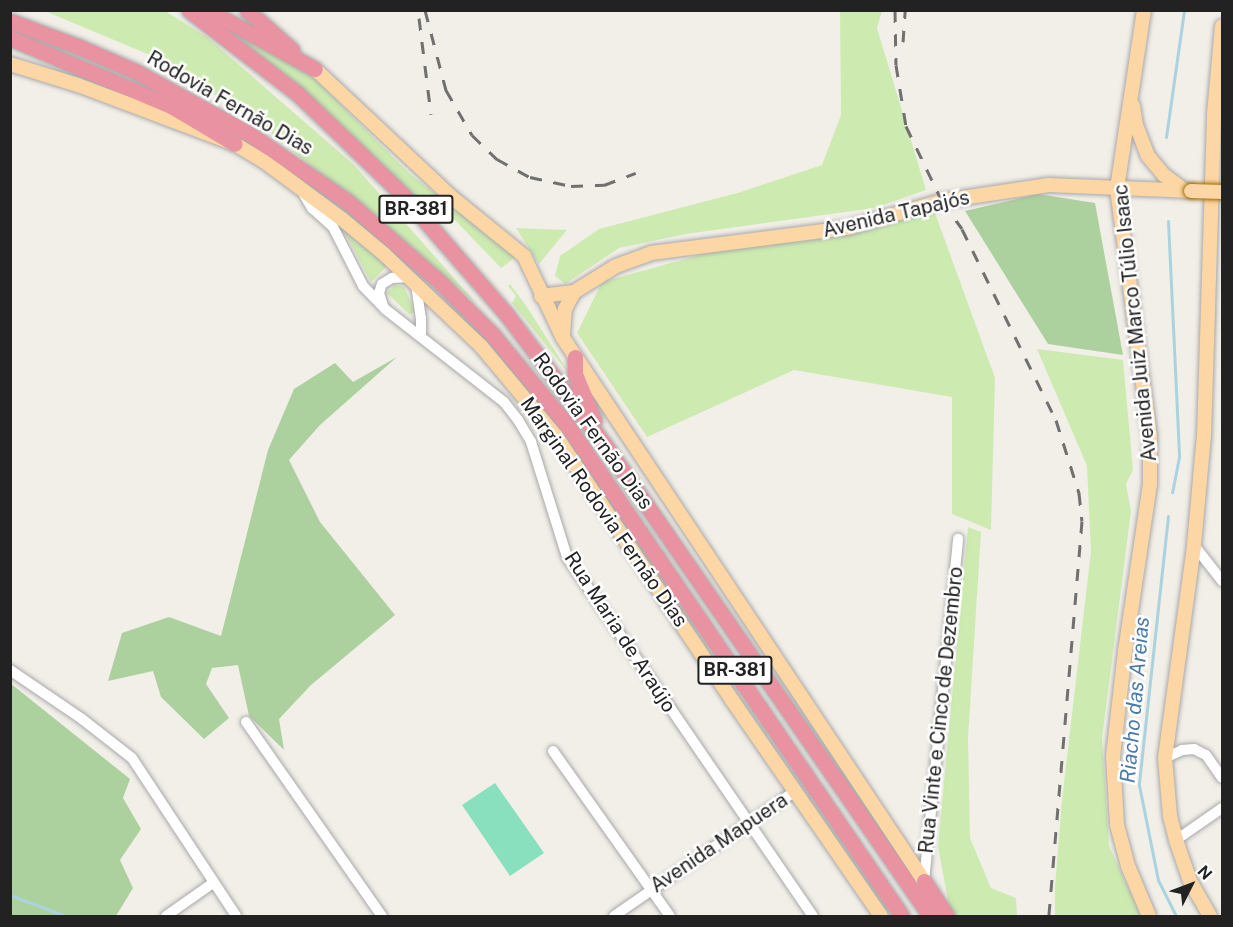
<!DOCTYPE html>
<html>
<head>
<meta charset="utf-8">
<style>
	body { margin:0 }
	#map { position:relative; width:1233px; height:927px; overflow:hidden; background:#f2efe9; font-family:"Public Sans",sans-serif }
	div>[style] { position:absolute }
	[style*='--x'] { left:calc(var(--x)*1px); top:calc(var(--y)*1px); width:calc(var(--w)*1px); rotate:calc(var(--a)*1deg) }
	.grass>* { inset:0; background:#cdebb0 }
	.forest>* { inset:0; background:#add19e }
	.pitch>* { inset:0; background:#88e0be }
	.stream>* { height:3px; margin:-1.5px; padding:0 1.5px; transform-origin:1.5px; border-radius:1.5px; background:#aad3df }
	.roads { filter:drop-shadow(0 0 2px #a9a9a9) drop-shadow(0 0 2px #a9a9a9) }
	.minor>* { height:10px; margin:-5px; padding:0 5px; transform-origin:5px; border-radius:5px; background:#fff }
	.major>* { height:14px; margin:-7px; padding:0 7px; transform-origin:7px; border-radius:7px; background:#fcd6a4 }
	.highway>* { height:15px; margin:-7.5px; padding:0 7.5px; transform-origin:7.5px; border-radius:7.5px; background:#e892a2 }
	.rail>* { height:3px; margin-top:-1.5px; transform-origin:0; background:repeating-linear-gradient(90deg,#707070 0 12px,transparent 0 24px) }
	.bridges { filter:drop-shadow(0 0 2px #a06b00) drop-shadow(0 0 2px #a06b00) }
	.major-bridge>* { height:14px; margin:-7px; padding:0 7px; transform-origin:7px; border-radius:7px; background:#fcd6a4 }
	span { translate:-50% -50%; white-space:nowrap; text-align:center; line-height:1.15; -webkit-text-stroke:5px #fff; paint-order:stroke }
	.shield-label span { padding:2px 4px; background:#fff; border:2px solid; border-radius:4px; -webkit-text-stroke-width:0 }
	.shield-label { font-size:18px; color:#222; font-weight:700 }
	.street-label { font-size:20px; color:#222 }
	.water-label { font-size:21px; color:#4a7aab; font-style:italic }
	.frame { position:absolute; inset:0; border:12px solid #222; pointer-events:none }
	.north { position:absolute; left:1161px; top:855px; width:60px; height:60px; -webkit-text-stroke:4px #fff; paint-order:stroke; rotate:48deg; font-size:16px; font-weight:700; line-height:24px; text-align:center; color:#222 }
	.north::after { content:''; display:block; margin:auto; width:21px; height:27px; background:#222; clip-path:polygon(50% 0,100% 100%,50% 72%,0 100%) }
</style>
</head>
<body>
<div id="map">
	<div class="grass">
		<div style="clip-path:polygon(49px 10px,165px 11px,207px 37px,353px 164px,477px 304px,263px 126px,157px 58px,47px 12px)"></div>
		<div style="clip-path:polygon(840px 11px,882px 11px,877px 28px,926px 190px,874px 208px,686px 234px,619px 248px,565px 284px,555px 276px,560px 256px,599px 229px,741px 192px,822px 165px,841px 115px)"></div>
		<div style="clip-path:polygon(219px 21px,303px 67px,409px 173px,516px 257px,501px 268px,452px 217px,446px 225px,264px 58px)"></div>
		<div style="clip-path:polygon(935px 213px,995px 378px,991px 530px,952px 514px,952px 397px,794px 370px,647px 437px,577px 333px,602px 282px,707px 253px)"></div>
		<div style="clip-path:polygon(516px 228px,567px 230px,539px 264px)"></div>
		<div style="clip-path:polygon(343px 229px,387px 266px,371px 282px)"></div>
		<div style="clip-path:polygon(510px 284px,527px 307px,571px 376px,512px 303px,516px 296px,508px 286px)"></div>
		<div style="clip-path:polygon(395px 285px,404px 287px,415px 311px,410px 315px,387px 293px)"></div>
		<div style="clip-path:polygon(1037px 349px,1123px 360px,1133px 470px,1126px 484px,1131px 511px,1102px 738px,1109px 846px,1141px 916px,1055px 916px,1055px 887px,1062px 800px,1091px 551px,1087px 466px)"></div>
		<div style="clip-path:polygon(968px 527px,981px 532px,968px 738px,970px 838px,991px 888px,1016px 898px,1017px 916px,953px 916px,950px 911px,938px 847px)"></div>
	</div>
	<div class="forest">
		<div style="clip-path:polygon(1038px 194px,1095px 203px,1123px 355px,1048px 344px,965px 211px)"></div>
		<div style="clip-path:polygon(397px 357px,320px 425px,289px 460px,320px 522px,395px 615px,311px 685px,279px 719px,284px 750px,249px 716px,238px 665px,212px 668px,206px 684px,229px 718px,204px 739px,161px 697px,153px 671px,108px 681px,122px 633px,169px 617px,221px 636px,268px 450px,294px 389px,335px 363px,353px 382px)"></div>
		<div style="clip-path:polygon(10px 683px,130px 779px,123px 798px,141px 829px,120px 860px,133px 888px,116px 916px,11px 916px)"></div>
	</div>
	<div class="pitch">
		<div style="clip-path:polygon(495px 783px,544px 853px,510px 876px,462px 805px)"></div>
	</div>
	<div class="stream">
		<div style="--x:1166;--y:137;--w:128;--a:-81.9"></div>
		<div style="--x:1168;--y:221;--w:236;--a:87.3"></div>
		<div style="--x:1179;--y:457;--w:36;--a:101"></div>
		<div style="--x:1168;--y:516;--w:271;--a:96.2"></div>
		<div style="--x:1139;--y:785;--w:97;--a:78.7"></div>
		<div style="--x:1158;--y:880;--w:40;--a:63.4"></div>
		<div style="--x:10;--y:895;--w:60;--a:20.6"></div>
	</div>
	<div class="roads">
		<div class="minor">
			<div style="--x:302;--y:191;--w:20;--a:60"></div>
			<div style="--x:312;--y:208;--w:28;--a:42"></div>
			<div style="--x:333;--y:227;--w:66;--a:63"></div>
			<div style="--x:363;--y:286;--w:32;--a:46"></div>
			<div style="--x:385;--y:309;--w:151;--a:38"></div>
			<div style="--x:504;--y:402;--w:23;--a:52"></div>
			<div style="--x:518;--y:420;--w:26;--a:59"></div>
			<div style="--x:531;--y:442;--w:121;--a:72.6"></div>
			<div style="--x:567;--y:557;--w:435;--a:55.6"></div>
			<div style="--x:416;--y:284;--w:34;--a:82"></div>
			<div style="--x:421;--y:318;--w:18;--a:90"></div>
			<div style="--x:383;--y:306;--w:14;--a:-107"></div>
			<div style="--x:379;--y:293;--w:9;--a:-72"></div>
			<div style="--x:382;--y:284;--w:12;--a:-31"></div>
			<div style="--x:392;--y:278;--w:17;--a:-3"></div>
			<div style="--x:1194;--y:545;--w:46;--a:52.1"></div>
			<div style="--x:10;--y:670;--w:87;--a:34.2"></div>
			<div style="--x:82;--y:719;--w:63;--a:38"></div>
			<div style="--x:132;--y:758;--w:189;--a:56.6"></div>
			<div style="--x:246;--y:722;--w:237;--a:55"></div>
			<div style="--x:553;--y:751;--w:202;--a:54.7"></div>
			<div style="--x:1165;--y:758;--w:19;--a:-25"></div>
			<div style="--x:1182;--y:750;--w:12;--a:-5"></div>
			<div style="--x:1194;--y:749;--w:13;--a:27"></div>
			<div style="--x:1206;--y:755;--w:28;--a:55"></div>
			<div style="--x:1176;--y:840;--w:56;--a:-34.8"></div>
			<div style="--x:924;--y:881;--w:344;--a:-84.3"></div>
			<div style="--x:166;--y:916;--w:57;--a:-35.1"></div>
			<div style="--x:614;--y:916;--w:220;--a:-34.6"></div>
		</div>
		<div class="major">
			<div style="--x:1144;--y:10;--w:181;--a:98.6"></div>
			<div style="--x:1117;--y:189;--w:248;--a:82.4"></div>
			<div style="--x:1150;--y:435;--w:49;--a:90"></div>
			<div style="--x:1150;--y:484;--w:169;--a:98.5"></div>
			<div style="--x:1125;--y:651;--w:107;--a:96.5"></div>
			<div style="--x:1113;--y:757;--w:68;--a:86.6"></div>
			<div style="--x:1117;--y:825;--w:42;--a:75"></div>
			<div style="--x:1128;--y:866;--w:54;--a:67.2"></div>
			<div style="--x:10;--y:64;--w:71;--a:17.2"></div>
			<div style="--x:78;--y:85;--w:168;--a:20.6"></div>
			<div style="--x:235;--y:144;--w:35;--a:31"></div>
			<div style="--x:265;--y:162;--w:96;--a:36.5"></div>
			<div style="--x:342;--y:219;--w:55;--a:39.8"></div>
			<div style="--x:384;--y:254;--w:134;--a:43.5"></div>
			<div style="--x:481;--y:346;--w:117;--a:50.2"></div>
			<div style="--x:556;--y:436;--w:317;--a:56.3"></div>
			<div style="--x:732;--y:700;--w:262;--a:55.4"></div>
			<div style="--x:315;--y:69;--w:184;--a:43.2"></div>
			<div style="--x:449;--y:195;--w:97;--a:39.1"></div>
			<div style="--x:524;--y:256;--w:91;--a:64.6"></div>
			<div style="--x:563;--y:338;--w:652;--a:56.38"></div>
			<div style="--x:1133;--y:106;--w:19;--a:81"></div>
			<div style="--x:1136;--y:125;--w:33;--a:69"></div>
			<div style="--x:1148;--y:156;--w:25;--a:50"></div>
			<div style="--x:1164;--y:175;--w:26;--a:37"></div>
			<div style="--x:541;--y:296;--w:33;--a:-7"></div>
			<div style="--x:574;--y:292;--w:49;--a:-31.8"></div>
			<div style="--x:616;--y:266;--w:37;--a:-20"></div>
			<div style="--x:651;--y:253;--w:198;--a:-7.3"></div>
			<div style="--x:847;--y:228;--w:99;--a:-15.9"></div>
			<div style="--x:942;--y:201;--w:108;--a:-8.5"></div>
			<div style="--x:1049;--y:185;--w:142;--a:2.4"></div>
			<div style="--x:563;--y:335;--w:26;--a:-86"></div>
			<div style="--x:565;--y:309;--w:19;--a:-62"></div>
			<div style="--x:1210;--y:916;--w:40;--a:-119.7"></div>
			<div style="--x:1190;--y:881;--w:43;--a:-108.9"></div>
			<div style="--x:1176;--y:840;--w:25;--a:-104"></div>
			<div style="--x:1170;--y:816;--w:58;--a:-94.9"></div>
			<div style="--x:1165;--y:758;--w:215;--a:-82.2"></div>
			<div style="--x:1194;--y:545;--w:109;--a:-84.8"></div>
			<div style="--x:1204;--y:436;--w:322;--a:-88.2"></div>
			<div style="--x:1214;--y:114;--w:88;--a:-84.8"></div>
		</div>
		<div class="highway">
			<div style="--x:189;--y:10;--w:138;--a:37.6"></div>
			<div style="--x:298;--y:94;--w:68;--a:43.8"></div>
			<div style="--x:347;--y:141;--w:79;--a:44"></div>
			<div style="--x:404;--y:196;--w:157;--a:49.1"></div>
			<div style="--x:507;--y:315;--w:163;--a:53"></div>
			<div style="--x:605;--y:445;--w:572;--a:55.39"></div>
			<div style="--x:208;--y:10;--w:122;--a:28.9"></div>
			<div style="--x:247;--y:10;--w:60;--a:41.6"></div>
			<div style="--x:10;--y:21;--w:72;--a:20.5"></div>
			<div style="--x:77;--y:46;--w:65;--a:23.4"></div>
			<div style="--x:137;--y:72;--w:130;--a:28.9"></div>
			<div style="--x:251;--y:135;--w:116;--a:34.5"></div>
			<div style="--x:347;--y:201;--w:126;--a:41.1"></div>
			<div style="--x:442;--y:284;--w:72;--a:45"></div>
			<div style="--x:493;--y:335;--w:117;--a:50.6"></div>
			<div style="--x:567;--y:425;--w:594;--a:55.7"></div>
			<div style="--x:10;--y:38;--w:175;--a:22.9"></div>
			<div style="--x:171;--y:106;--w:74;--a:30.7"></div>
			<div style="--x:575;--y:357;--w:17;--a:90"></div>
			<div style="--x:575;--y:374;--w:50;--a:67.6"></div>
			<div style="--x:924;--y:881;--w:42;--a:56.7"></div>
		</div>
	</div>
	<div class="rail">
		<div style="--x:425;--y:10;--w:83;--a:75.3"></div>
		<div style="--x:446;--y:90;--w:52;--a:60"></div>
		<div style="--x:472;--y:135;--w:35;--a:44"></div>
		<div style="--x:497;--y:159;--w:38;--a:29"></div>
		<div style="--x:530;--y:177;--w:42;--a:12.4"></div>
		<div style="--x:571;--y:186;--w:33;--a:-2"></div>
		<div style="--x:604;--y:185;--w:34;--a:-21"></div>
		<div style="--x:895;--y:10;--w:55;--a:89"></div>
		<div style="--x:896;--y:65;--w:62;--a:80.7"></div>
		<div style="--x:906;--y:126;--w:83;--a:64.4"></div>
		<div style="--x:942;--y:201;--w:34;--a:54"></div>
		<div style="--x:962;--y:229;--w:213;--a:63.8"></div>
		<div style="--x:1056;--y:420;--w:77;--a:72.5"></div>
		<div style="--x:1079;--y:493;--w:28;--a:84"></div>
		<div style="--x:1082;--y:521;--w:396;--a:94.8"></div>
		<div style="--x:419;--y:18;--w:97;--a:82.9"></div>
		<div style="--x:903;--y:42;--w:32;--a:-86"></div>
	</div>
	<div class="bridges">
		<div class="major-bridge">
			<div style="--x:1191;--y:191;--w:31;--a:2"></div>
		</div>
	</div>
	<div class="shield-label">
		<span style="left:416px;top:209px">BR-381</span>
		<span style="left:735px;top:670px">BR-381</span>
	</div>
	<div class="street-label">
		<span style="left:230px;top:103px;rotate:30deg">Rodovia Fernão Dias</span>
		<span style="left:896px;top:214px;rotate:-13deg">Avenida Tapajós</span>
		<span style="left:1135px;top:323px;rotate:-96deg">Avenida Juiz Marco Túlio Isaac</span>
		<span style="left:593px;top:431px;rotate:54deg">Rodovia Fernão Dias</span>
		<span style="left:604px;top:512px;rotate:55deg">Marginal Rodovia Fernão Dias</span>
		<span style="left:620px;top:632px;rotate:57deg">Rua Maria de Araújo</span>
		<span style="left:941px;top:710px;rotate:-84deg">Rua Vinte e Cinco de Dezembro</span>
		<span style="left:719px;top:843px;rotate:-34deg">Avenida Mapuera</span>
	</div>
	<div class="water-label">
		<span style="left:1135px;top:700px;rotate:-85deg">Riacho das Areias</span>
	</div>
	<div class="frame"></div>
	<div class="north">N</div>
</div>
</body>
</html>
